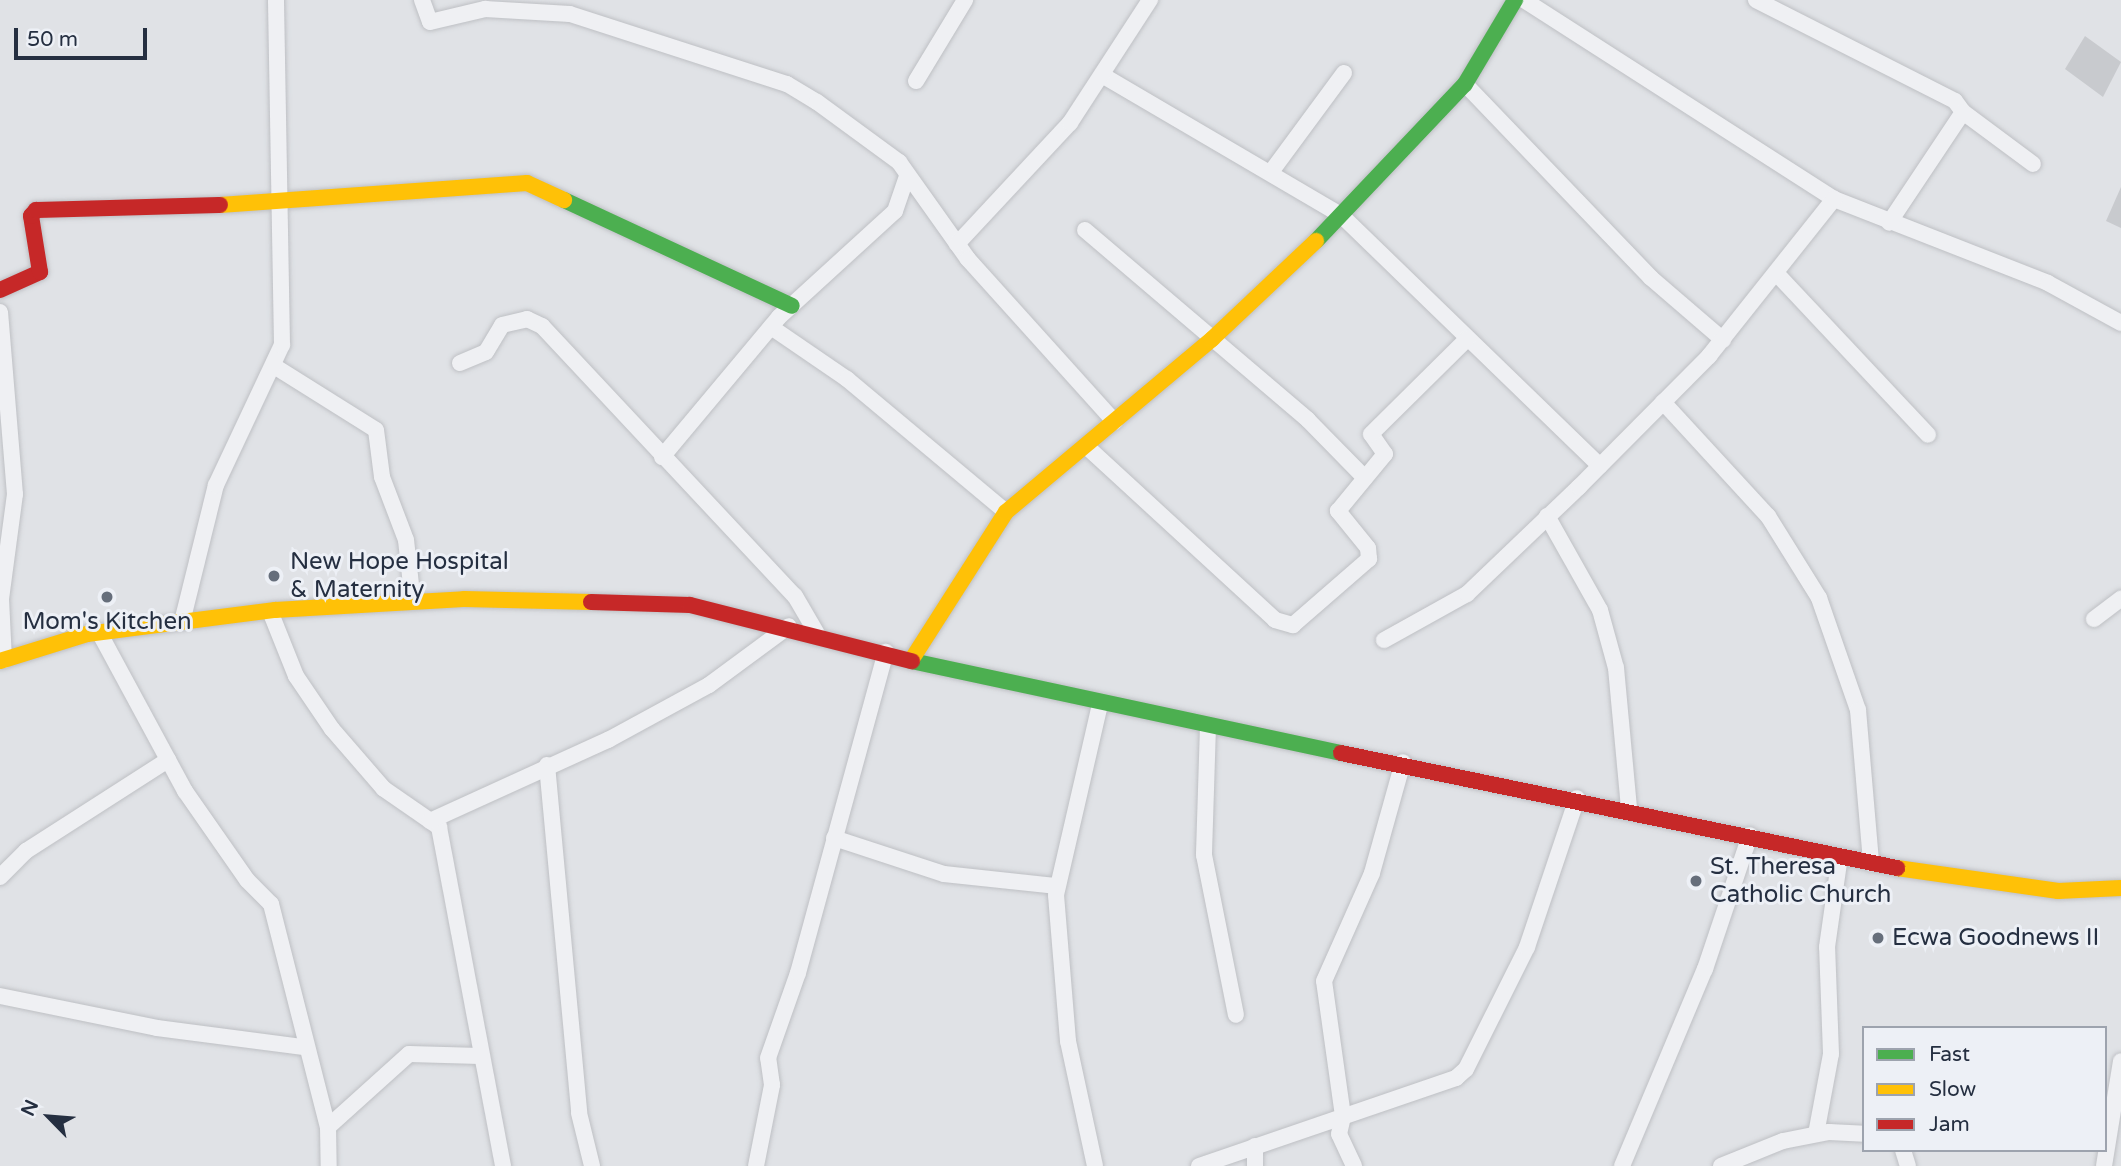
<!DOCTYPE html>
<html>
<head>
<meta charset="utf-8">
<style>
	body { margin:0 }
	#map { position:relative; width:2121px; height:1166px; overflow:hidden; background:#e0e2e6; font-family:"Varela Round",sans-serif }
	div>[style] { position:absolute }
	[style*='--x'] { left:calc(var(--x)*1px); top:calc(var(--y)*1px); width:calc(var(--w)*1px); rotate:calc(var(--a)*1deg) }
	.building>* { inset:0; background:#c8cace }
	.roads { filter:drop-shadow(0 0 2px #bec0c4) drop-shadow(0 0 2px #bec0c4) }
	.street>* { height:16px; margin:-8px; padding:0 8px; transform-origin:8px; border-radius:8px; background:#eff0f3 }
	.fast>* { height:16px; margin:-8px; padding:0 8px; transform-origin:8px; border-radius:8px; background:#4caf50 }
	.slow>* { height:16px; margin:-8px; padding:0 8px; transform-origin:8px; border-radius:8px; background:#ffc107 }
	.jam>* { height:16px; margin:-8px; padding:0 8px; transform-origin:8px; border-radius:8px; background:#c62828 }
	.dots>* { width:19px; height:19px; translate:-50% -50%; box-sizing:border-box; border:4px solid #edf0f6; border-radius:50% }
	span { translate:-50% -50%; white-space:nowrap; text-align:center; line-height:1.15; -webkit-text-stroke:6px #edf0f6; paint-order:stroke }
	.poi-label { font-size:24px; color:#252f41 }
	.left { translate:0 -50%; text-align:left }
	.legend { position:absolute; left:1862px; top:1026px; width:245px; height:126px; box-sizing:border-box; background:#edf0f6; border:2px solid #9da3ae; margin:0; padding:9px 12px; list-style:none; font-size:21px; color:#252f41 }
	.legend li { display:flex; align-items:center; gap:14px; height:35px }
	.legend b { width:35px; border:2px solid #9da3ae }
	.north { position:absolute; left:14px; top:1082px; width:70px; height:70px; -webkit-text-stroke:5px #edf0f6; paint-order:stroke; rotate:295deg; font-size:19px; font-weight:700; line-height:28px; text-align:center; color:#252f41 }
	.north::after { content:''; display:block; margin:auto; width:24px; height:32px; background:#252f41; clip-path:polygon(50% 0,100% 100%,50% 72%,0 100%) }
	.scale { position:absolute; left:14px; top:28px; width:133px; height:32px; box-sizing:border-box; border:4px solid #252f41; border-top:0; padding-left:9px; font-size:21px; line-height:24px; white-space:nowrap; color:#252f41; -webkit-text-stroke:5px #edf0f6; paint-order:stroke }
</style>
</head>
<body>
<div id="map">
	<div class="building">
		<div style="clip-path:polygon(2085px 36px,2121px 62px,2103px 97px,2065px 69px)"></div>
		<div style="clip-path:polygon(2121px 187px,2121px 228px,2106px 221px)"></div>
	</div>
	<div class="roads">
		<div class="street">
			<div style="--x:422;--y:0;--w:23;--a:70"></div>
			<div style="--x:430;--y:22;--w:57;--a:-13.3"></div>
			<div style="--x:485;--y:9;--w:85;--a:3.4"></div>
			<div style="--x:570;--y:14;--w:228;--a:17.9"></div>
			<div style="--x:787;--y:84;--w:35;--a:31"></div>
			<div style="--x:817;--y:102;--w:102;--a:36.2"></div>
			<div style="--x:899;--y:162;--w:119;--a:54.6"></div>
			<div style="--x:968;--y:259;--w:219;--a:48"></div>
			<div style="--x:1524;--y:0;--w:368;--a:32.7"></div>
			<div style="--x:1834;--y:199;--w:230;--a:21.4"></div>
			<div style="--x:2048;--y:283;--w:83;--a:28.7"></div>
			<div style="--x:1756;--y:0;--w:223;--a:26.9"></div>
			<div style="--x:1955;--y:101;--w:14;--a:54"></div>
			<div style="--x:1963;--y:112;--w:133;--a:123.7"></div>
			<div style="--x:1102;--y:75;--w:278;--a:30.4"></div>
			<div style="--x:1342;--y:216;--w:359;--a:44.1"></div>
			<div style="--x:916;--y:81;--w:95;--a:-58.8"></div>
			<div style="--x:1465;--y:84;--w:269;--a:46.2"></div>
			<div style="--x:1651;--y:278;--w:95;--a:40.7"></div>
			<div style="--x:1963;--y:112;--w:87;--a:36.6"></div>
			<div style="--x:1271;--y:172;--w:123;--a:-53.6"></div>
			<div style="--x:1085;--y:230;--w:293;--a:40.4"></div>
			<div style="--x:1308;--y:420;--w:81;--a:45.5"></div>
			<div style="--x:957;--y:244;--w:166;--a:-47"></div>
			<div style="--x:1070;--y:123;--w:147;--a:-57"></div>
			<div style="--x:1778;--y:275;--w:219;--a:46.8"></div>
			<div style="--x:0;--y:312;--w:183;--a:85.3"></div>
			<div style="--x:15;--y:494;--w:106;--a:97.6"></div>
			<div style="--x:1;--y:599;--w:61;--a:87.2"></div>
			<div style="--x:771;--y:327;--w:92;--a:34.4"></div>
			<div style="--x:847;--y:379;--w:207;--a:39.9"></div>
			<div style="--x:460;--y:363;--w:28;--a:-23"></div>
			<div style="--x:486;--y:352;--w:31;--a:-59"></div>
			<div style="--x:502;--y:325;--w:26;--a:-13"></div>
			<div style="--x:527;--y:319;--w:17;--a:25"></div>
			<div style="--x:542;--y:326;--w:370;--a:46.9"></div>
			<div style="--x:795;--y:596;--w:42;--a:59.7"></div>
			<div style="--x:274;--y:366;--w:120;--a:32.1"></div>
			<div style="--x:376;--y:430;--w:47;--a:82.7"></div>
			<div style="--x:382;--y:477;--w:67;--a:69.1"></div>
			<div style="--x:406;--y:540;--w:62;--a:83.6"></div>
			<div style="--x:1663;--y:402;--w:155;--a:47.4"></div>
			<div style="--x:1768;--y:516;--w:97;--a:58.1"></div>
			<div style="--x:1819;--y:598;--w:119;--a:70.8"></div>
			<div style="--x:1858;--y:710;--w:154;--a:85.1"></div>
			<div style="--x:1086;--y:446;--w:257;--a:42.6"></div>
			<div style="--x:1275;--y:620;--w:19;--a:16"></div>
			<div style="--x:1293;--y:625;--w:101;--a:-41"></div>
			<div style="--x:1369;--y:559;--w:11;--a:-95"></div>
			<div style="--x:1368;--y:548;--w:48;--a:-129"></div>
			<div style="--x:1338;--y:511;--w:74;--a:-50.5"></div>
			<div style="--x:1385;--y:454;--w:24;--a:-125"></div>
			<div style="--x:1371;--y:434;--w:136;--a:-44.7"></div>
			<div style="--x:662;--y:457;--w:182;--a:-50.1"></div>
			<div style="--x:779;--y:317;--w:157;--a:-42.4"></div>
			<div style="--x:895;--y:211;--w:37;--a:-71"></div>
			<div style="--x:1547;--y:516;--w:108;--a:60.6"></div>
			<div style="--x:1600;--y:610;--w:60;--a:74.6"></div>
			<div style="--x:1616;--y:668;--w:141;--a:84.7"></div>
			<div style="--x:270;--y:611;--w:70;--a:68.2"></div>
			<div style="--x:296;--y:676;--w:64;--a:55.8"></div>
			<div style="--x:332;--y:729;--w:79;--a:49.1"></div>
			<div style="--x:384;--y:789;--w:67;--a:34.6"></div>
			<div style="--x:439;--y:827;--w:345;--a:79.3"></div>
			<div style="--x:2094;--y:619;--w:34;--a:-37"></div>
			<div style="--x:182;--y:622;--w:141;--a:-76.1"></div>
			<div style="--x:216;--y:485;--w:155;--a:-64.8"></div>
			<div style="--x:282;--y:345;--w:345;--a:-91"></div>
			<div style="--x:99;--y:632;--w:181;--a:61.6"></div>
			<div style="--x:185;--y:791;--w:108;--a:55.1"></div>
			<div style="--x:247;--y:880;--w:34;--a:45"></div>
			<div style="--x:271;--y:904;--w:230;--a:75.7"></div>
			<div style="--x:328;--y:1127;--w:39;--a:89"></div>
			<div style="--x:1384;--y:640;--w:95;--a:-29"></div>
			<div style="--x:1467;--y:594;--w:155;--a:-43.7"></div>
			<div style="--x:1579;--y:487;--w:185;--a:-45.2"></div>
			<div style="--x:1709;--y:356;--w:201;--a:-51.5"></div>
			<div style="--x:1208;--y:726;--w:129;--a:91.8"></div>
			<div style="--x:1204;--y:855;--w:163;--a:78.7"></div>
			<div style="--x:547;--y:765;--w:349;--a:84.7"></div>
			<div style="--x:579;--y:1113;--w:55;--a:76.2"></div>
			<div style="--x:430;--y:821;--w:196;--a:-24.5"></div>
			<div style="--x:608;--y:740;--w:115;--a:-28.6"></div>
			<div style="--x:709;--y:685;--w:99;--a:-36.4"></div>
			<div style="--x:834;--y:838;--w:116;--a:18.1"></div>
			<div style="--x:944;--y:874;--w:114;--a:6.1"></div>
			<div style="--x:0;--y:877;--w:37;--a:-45"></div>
			<div style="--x:26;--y:851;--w:169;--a:-32.7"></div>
			<div style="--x:0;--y:996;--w:160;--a:11.5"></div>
			<div style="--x:157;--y:1028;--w:148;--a:7.4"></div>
			<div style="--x:328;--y:1127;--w:109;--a:-42"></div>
			<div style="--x:409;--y:1054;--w:71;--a:1.6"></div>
			<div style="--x:1816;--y:1134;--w:81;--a:-79.4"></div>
			<div style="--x:1831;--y:1054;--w:107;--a:-92.1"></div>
			<div style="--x:1827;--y:947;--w:92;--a:-81.9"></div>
			<div style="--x:1903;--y:1150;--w:17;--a:73"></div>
			<div style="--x:756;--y:1166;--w:83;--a:-78.8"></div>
			<div style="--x:772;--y:1085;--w:27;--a:-98"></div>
			<div style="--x:768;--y:1058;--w:90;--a:-70.6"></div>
			<div style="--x:798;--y:973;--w:333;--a:-74.7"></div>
			<div style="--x:1095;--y:1166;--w:128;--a:-102.2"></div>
			<div style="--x:1068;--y:1041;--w:146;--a:-94.7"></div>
			<div style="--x:1056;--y:895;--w:196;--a:-77"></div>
			<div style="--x:1199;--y:1166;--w:272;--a:-18.9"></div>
			<div style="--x:1456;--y:1078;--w:13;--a:-42"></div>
			<div style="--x:1466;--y:1069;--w:136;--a:-63.4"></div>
			<div style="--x:1527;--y:947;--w:157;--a:-71.4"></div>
			<div style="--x:1255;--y:1166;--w:20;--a:-90"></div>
			<div style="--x:1354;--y:1166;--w:35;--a:-115"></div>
			<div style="--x:1339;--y:1134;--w:18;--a:-77"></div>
			<div style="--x:1343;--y:1116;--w:136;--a:-98"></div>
			<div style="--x:1324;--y:981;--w:118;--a:-66"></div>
			<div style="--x:1372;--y:873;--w:115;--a:-74.4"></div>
			<div style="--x:1622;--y:1166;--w:214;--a:-67.2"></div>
			<div style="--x:1705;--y:969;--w:141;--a:-71.4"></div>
			<div style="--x:1721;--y:1166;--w:67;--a:-22"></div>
			<div style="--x:1783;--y:1141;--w:47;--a:-11.1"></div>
			<div style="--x:1829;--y:1132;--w:35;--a:3"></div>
			<div style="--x:2104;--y:1166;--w:106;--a:-80.8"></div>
		</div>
		<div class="fast">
			<div style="--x:564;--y:200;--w:251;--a:24.9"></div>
			<div style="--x:1316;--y:241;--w:216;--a:-46.5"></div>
			<div style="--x:1465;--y:84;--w:98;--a:-59.2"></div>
			<div style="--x:912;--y:661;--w:439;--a:12.1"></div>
		</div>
		<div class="slow">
			<div style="--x:220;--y:205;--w:308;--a:-4.1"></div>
			<div style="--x:527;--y:183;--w:41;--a:24.7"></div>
			<div style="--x:912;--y:659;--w:174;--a:-57.4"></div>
			<div style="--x:1006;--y:512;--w:269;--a:-40"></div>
			<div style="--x:1212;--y:339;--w:143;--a:-43.3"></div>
			<div style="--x:0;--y:661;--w:91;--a:-17.2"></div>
			<div style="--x:87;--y:634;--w:190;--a:-7.3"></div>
			<div style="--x:275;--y:610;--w:189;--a:-3.3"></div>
			<div style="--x:464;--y:599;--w:127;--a:1.4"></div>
			<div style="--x:1897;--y:868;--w:163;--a:8.1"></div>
			<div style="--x:2058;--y:891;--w:63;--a:-2.7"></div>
		</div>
		<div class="jam">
			<div style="--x:0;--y:290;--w:44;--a:-24.2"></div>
			<div style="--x:40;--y:272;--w:57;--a:-99.1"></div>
			<div style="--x:31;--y:216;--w:8;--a:-50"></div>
			<div style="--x:36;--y:210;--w:184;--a:-1.6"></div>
			<div style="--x:591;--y:602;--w:99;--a:1.7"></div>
			<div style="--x:690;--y:605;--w:229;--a:14.2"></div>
			<div style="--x:1341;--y:753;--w:568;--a:11.69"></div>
		</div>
	</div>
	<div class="dots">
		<div style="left:274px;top:576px;background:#666e7b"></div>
		<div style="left:107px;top:597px;background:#666e7b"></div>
		<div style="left:1696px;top:881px;background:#666e7b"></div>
		<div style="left:1878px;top:938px;background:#666e7b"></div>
	</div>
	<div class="poi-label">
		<span class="left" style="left:290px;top:576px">New Hope Hospital<br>&amp; Maternity</span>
		<span style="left:107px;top:622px">Mom's Kitchen</span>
		<span class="left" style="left:1710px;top:881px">St. Theresa<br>Catholic Church</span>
		<span class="left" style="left:1892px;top:938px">Ecwa Goodnews II</span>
	</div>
	<ul class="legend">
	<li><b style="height:9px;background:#4caf50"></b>Fast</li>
	<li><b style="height:9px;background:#ffc107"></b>Slow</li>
	<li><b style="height:9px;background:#c62828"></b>Jam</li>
	</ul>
	<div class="north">N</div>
	<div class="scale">50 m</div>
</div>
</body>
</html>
